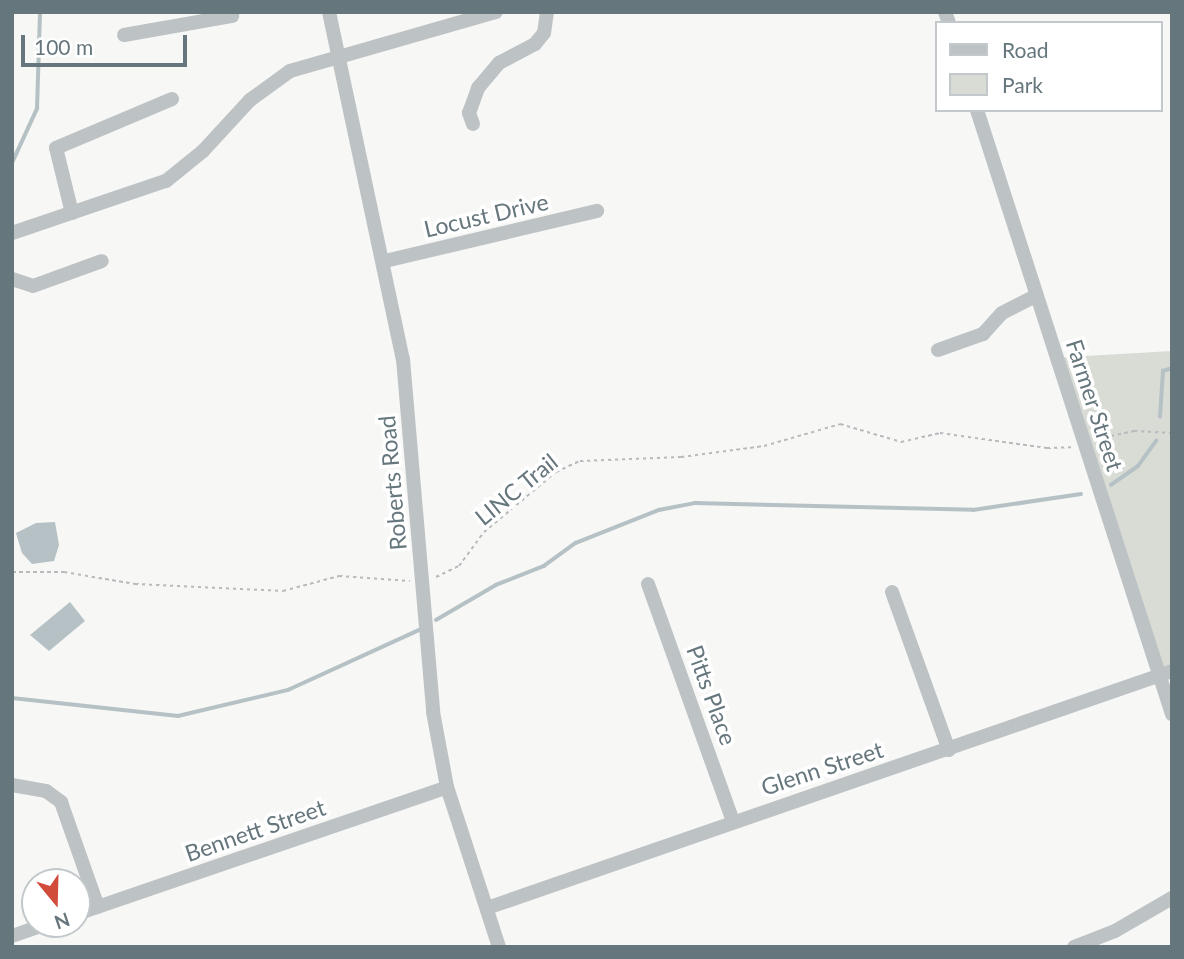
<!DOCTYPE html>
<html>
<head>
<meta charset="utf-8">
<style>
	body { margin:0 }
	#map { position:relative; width:1184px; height:959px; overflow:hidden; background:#f7f7f5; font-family:Lato,sans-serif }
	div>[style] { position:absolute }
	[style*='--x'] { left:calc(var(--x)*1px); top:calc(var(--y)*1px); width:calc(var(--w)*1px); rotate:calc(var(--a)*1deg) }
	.green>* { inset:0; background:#d8dcd5 }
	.water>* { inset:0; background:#b5c1c4 }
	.stream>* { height:3.5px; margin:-1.75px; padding:0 1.75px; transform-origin:1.75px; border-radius:1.75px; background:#b5c1c4 }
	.path>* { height:2px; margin-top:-1px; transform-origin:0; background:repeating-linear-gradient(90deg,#b7bbbd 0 3.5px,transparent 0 7px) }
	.minor>* { height:14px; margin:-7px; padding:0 7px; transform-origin:7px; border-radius:7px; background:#bdc2c4 }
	span { translate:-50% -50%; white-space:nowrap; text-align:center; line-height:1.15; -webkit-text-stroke:7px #fff; paint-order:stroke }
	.street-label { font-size:23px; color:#66767d }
	.frame { position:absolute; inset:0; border:14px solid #66767d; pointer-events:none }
	.legend { position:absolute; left:935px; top:21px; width:228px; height:91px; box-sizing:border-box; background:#fff; border:2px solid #c2c8cb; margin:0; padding:9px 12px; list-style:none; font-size:21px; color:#66767d }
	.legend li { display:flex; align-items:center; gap:14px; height:35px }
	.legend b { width:35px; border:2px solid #c2c8cb }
	.north { position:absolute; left:21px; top:868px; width:70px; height:70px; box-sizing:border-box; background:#fff; border:2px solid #c2c8cb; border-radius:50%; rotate:161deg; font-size:19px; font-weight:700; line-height:28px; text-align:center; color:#66767d }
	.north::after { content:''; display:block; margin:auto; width:24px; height:32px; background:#d24c3b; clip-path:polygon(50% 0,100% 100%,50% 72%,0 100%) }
	.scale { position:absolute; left:21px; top:35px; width:166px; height:32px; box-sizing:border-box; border:4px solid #66767d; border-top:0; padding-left:9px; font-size:21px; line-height:24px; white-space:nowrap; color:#66767d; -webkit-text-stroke:5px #fff; paint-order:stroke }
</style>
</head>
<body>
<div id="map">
	<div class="green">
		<div style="clip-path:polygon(1172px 351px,1172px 675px,1160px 679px,1051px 358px)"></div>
	</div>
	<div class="water">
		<div style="clip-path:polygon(55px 522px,59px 545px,54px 561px,32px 564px,22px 553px,16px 533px,36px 523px)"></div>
		<div style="clip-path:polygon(70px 602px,85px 621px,49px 651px,30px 635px)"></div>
	</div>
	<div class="stream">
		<div style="--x:12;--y:163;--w:60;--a:-65.2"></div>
		<div style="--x:37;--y:109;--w:97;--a:-88.2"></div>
		<div style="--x:1160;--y:417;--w:46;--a:-86.3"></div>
		<div style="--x:1163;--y:371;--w:9;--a:-18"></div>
		<div style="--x:1111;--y:485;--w:33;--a:-35"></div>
		<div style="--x:1138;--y:466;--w:31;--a:-54"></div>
		<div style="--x:436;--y:620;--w:69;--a:-30.3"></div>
		<div style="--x:496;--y:585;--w:52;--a:-21.6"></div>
		<div style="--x:544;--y:566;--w:39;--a:-36"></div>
		<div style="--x:576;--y:543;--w:89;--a:-21.7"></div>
		<div style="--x:659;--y:510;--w:37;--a:-11"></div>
		<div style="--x:695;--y:503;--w:278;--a:1.4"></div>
		<div style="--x:973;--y:510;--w:109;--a:-8.4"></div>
		<div style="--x:12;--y:698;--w:167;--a:6.2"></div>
		<div style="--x:178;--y:716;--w:113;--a:-13.3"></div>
		<div style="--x:288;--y:690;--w:144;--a:-24.6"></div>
	</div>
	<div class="path">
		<div style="--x:1097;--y:439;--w:38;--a:-12"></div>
		<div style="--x:1134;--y:431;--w:38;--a:3"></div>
		<div style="--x:12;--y:572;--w:52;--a:0"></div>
		<div style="--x:64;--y:572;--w:72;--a:9.6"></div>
		<div style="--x:135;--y:584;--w:148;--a:2.7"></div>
		<div style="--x:283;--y:591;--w:58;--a:-15"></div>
		<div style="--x:339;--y:576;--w:71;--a:4"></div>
		<div style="--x:436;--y:577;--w:25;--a:-26"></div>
		<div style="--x:459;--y:566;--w:42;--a:-53.7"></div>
		<div style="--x:484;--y:532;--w:94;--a:-39.8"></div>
		<div style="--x:556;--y:472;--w:26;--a:-25"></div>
		<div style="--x:580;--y:461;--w:101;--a:-2.3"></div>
		<div style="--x:681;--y:457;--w:84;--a:-7.5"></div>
		<div style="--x:764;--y:446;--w:79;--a:-16.1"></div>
		<div style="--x:840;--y:424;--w:64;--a:16.4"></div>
		<div style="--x:901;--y:442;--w:40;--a:-13"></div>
		<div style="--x:940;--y:433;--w:108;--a:8"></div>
		<div style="--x:1047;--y:448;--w:24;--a:-2"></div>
	</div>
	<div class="minor">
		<div style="--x:329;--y:12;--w:355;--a:78"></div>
		<div style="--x:403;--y:359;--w:354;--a:85.1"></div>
		<div style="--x:433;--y:712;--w:76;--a:79.4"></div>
		<div style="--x:447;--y:787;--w:168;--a:72"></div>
		<div style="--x:945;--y:12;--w:12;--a:70"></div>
		<div style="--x:124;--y:35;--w:110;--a:-10"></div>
		<div style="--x:977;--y:110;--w:635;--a:72.11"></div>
		<div style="--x:473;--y:124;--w:12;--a:-110"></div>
		<div style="--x:469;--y:113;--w:27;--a:-70"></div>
		<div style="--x:478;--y:88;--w:33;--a:-50"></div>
		<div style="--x:499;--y:63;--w:41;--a:-27.8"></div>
		<div style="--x:535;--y:44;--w:14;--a:-51"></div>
		<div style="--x:544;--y:33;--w:21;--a:-82"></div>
		<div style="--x:72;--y:213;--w:67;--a:-103.8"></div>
		<div style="--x:56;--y:148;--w:126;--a:-22.9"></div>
		<div style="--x:12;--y:233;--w:163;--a:-18.7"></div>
		<div style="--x:166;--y:181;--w:48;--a:-39"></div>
		<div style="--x:203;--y:151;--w:69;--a:-47.3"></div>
		<div style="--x:250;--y:100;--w:49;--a:-35.9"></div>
		<div style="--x:290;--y:71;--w:214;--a:-16"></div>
		<div style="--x:385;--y:261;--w:218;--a:-13.3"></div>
		<div style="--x:12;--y:279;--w:22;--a:18"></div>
		<div style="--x:33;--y:286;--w:73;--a:-19.9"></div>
		<div style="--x:938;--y:350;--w:48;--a:-19.6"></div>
		<div style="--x:983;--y:334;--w:28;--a:-48"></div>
		<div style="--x:1002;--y:313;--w:38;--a:-27"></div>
		<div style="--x:648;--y:584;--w:253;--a:70.3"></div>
		<div style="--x:892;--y:592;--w:168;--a:70.2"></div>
		<div style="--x:12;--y:785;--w:35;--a:10"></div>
		<div style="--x:46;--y:791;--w:19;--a:36"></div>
		<div style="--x:61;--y:802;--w:111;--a:70.6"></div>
		<div style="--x:487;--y:908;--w:725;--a:-19.08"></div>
		<div style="--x:77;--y:914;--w:391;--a:-18.9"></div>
		<div style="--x:12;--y:936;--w:37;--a:-19"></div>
		<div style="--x:1074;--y:947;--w:44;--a:-21.3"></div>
		<div style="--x:1115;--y:931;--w:66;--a:-30.1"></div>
	</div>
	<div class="street-label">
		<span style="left:486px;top:215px;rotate:-13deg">Locust Drive</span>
		<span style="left:1095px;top:405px;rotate:72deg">Farmer Street</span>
		<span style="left:392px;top:483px;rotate:-95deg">Roberts Road</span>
		<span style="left:516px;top:489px;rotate:-39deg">LINC Trail</span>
		<span style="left:712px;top:695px;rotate:70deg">Pitts Place</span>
		<span style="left:822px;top:768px;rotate:-18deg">Glenn Street</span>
		<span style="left:255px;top:830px;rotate:-19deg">Bennett Street</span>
	</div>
	<div class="frame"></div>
	<ul class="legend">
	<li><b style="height:9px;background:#bdc2c4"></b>Road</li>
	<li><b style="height:19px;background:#d8dcd5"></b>Park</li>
	</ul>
	<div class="north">N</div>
	<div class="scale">100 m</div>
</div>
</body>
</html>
